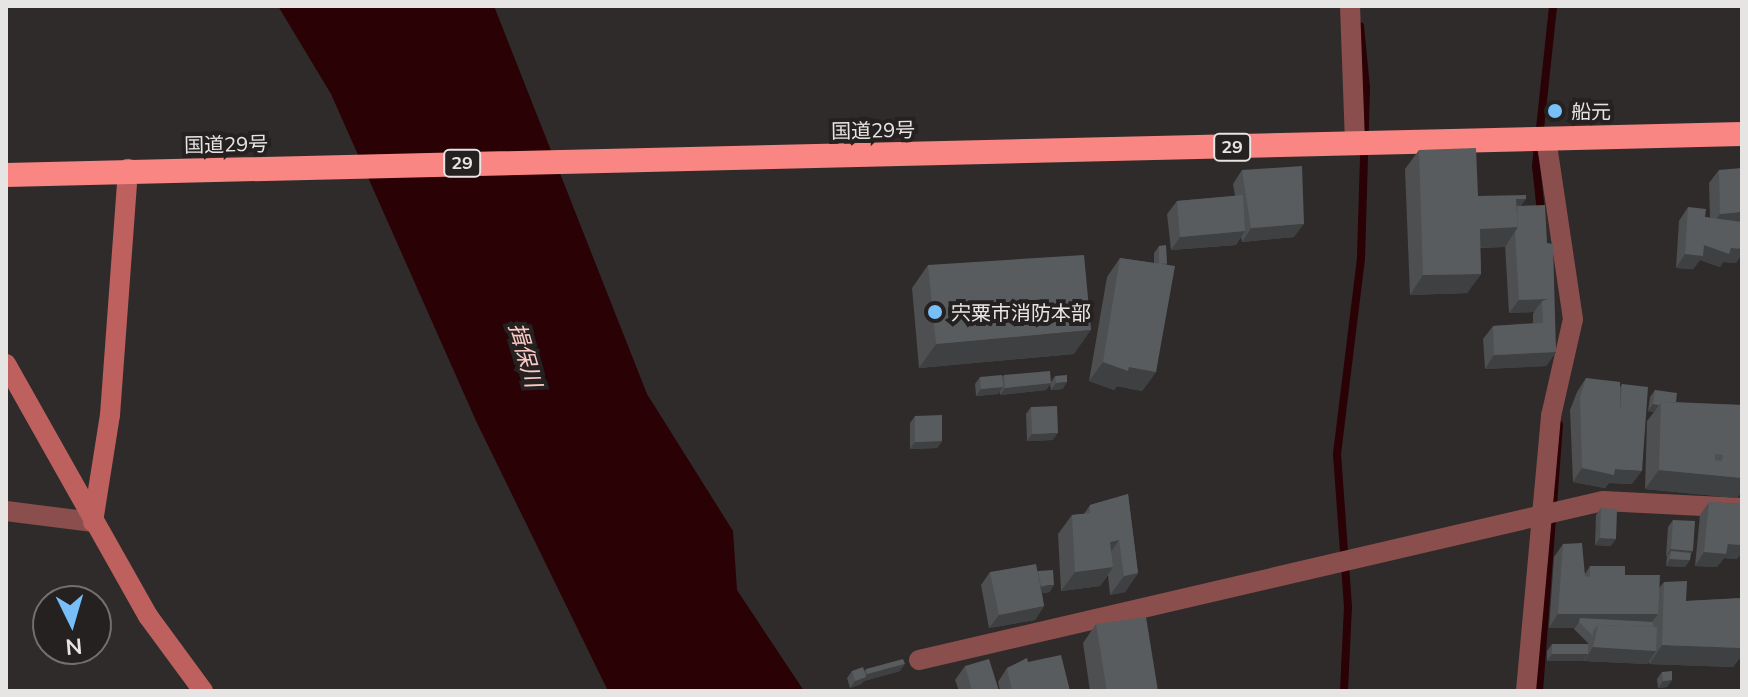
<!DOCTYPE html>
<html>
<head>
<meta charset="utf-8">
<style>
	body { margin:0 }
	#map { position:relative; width:1748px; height:697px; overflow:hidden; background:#2f2b2b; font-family:Mulish,"Noto Sans JP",sans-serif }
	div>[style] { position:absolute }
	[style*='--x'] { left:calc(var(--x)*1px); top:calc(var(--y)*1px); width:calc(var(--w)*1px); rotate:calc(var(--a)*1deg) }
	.water>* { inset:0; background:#2a0104 }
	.stream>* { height:8px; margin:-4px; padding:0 4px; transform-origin:4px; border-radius:4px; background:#2a0104 }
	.street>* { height:20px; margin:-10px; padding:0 10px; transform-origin:10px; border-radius:10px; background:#8a4f4d }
	.secondary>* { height:20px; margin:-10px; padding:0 10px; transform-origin:10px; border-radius:10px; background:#be605e }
	.highway>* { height:24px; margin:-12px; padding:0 12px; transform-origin:12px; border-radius:12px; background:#f98682 }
	.wall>* { inset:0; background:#4d4f51 }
	.shaded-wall>* { inset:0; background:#3e4042 }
	.building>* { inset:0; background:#595c5e }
	.dots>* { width:22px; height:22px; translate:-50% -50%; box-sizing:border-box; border:4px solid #252121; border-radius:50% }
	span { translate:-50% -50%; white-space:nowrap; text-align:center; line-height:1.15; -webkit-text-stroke:8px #252121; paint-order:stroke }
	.shield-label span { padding:2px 6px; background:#252121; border:2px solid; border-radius:6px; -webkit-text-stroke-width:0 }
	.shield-label { font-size:18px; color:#e7e5e4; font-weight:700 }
	.poi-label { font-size:20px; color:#e7e5e4 }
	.left { translate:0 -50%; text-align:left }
	.street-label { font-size:20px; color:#e7e5e4 }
	.water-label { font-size:22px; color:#fdcac6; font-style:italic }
	.frame { position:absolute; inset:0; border:8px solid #e7e5e4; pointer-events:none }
	.north { position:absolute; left:32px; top:585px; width:80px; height:80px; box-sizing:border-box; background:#252121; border:2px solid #736f6f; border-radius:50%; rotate:175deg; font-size:22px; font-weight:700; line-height:32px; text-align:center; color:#e7e5e4 }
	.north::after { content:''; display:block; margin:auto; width:28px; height:36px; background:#78bff8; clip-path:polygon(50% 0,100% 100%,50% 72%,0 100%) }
</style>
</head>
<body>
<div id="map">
	<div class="water">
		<div style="clip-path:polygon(278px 6px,494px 6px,647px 394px,733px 531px,737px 590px,804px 691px,608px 691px,477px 423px,331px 94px)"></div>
	</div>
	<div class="stream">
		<div style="--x:1541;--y:212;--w:46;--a:-96.2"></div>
		<div style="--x:1536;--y:166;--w:161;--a:-83.9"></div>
		<div style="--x:1344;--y:691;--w:84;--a:-87.3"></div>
		<div style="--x:1348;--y:607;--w:153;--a:-94.1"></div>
		<div style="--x:1337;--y:454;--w:197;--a:-83"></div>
		<div style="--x:1361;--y:258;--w:170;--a:-88.3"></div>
		<div style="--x:1366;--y:88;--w:62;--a:-95.5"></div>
		<div style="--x:1539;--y:691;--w:267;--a:-85.7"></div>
	</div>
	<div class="street">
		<div style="--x:1350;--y:6;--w:138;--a:87.9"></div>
		<div style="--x:6;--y:511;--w:88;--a:7.2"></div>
		<div style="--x:919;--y:660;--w:702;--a:-13.09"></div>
		<div style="--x:1603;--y:501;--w:139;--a:2.9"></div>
		<div style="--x:1526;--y:691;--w:276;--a:-84.8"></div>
		<div style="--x:1551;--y:416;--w:99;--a:-77.2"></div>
		<div style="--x:1573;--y:319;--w:182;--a:-98.5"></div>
	</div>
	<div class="secondary">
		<div style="--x:6;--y:364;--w:289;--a:60.6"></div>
		<div style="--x:148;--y:616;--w:93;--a:53.7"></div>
		<div style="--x:93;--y:522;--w:108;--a:-81"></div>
		<div style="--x:110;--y:415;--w:247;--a:-85.8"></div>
	</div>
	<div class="highway">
		<div style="--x:6;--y:175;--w:1736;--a:-1.35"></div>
	</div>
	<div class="wall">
		<div style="clip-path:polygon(1419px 150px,1478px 196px,1521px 206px,1547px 243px,1556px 352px,1546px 366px,1485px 369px,1483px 339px,1493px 326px,1533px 323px,1533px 314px,1534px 312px,1509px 313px,1505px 245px,1505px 247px,1480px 248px,1481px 274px,1467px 293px,1410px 295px,1405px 169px)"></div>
		<div style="clip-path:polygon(1242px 170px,1294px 237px,1242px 242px,1241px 237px,1236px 245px,1171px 250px,1167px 214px,1177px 201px,1235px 196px,1233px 184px)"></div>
		<div style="clip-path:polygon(1719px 170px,1741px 222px,1736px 263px,1723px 262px,1720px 267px,1700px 260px,1693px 269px,1676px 268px,1679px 221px,1688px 207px,1705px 217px,1710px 218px,1709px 183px)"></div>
		<div style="clip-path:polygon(1159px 246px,1167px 263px,1156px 372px,1142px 391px,1117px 386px,1114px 390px,1089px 381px,1107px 277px,1120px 258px,1154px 263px,1154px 253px)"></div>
		<div style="clip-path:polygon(928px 265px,1074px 354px,919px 368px,912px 288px)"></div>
		<div style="clip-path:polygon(1004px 375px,1051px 382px,1055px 376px,1063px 389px,1051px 390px,1050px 384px,1046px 390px,1000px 395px,1000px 392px,998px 394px,976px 396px,975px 384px,980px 377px,1002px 377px)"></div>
		<div style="clip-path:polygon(1586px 378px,1620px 387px,1622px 384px,1632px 484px,1609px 483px,1605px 488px,1573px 482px,1570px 410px,1577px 392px)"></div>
		<div style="clip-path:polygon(1655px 390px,1676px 402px,1742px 405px,1742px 491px,1737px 498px,1645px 489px,1647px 421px,1654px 412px,1648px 411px,1650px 397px)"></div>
		<div style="clip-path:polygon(1031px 407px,1053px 440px,1027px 441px,1026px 414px)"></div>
		<div style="clip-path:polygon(915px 416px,942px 441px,937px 448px,910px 449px,910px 423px)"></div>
		<div style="clip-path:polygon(1128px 494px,1138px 573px,1125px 592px,1110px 595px,1108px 575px,1100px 586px,1061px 591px,1058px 534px,1072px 515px,1084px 514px,1090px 505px)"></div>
		<div style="clip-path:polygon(1709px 502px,1742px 504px,1742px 552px,1737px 559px,1724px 558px,1717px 567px,1695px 566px,1700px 515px)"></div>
		<div style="clip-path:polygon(1601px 508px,1611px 546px,1595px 545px,1596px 515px)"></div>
		<div style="clip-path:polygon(1673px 520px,1690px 554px,1690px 560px,1685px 567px,1666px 566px,1667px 556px,1666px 556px,1668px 527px)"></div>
		<div style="clip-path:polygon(1563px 544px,1585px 574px,1590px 566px,1625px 575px,1659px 588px,1664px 582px,1686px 601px,1742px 598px,1742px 655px,1733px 667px,1649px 664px,1649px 662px,1647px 664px,1584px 661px,1584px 659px,1583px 661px,1547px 661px,1547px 651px,1552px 644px,1588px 644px,1588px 643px,1574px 629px,1574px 628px,1549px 628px,1554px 557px)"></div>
		<div style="clip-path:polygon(1038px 571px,1050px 592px,1042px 593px,1044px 606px,1035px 620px,989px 628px,981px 585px,990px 572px)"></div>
		<div style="clip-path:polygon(1096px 624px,1158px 691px,1090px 691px,1083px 643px)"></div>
		<div style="clip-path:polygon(1028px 662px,1070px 691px,1000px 691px,998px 682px,1007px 668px)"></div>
		<div style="clip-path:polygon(965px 666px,999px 691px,959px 691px,955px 680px)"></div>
		<div style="clip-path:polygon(866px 669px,900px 671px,864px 681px,861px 684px,850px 688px,847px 678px,852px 671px,864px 671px)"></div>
		<div style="clip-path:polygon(1662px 672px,1672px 680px,1667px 687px,1658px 688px,1657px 679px)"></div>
	</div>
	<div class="shaded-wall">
		<div style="clip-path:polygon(1516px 199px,1526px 199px,1514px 216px)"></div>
		<div style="clip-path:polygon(1742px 212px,1742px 221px,1739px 225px,1711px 227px,1720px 214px)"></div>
		<div style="clip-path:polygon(1304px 224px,1294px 237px,1242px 242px,1251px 228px)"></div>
		<div style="clip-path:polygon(1518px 227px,1505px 247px,1466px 248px,1480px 229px)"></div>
		<div style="clip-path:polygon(1245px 231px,1236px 245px,1171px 250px,1180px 237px)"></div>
		<div style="clip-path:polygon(1704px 245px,1742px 249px,1742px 255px,1736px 263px,1723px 262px,1720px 267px,1700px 260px,1693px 269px,1676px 268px,1685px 254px)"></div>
		<div style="clip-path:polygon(1481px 274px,1467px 293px,1410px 295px,1423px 275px)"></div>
		<div style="clip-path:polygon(1548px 299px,1542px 301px,1534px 312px,1509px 313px,1519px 300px)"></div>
		<div style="clip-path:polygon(1091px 330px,1074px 354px,919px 368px,936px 344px)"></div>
		<div style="clip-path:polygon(1556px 352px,1546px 366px,1485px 369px,1494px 355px)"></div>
		<div style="clip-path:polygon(1103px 362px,1129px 367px,1156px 372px,1142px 391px,1117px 386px,1114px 390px,1089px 381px)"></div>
		<div style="clip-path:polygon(1067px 382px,1063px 389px,1051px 390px,1056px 383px)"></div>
		<div style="clip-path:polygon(1051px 383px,1046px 390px,1000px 395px,1005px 388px)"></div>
		<div style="clip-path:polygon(1003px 387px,998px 394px,976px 396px,981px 389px)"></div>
		<div style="clip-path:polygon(1653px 404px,1659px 405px,1654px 412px,1648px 411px)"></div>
		<div style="clip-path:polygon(1058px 433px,1053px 440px,1027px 441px,1032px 434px)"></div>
		<div style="clip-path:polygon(942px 441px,937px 448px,910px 449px,915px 442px)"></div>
		<div style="clip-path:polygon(1582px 468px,1615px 469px,1642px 471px,1632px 484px,1609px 483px,1605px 488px,1573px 482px)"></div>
		<div style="clip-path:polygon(1659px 470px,1742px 478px,1742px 491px,1737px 498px,1645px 489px)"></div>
		<div style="clip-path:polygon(1600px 538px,1616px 539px,1611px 546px,1595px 545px)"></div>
		<div style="clip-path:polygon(1119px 540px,1105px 560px,1110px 542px)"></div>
		<div style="clip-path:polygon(1728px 544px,1742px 545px,1742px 552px,1737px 559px,1724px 558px,1717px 567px,1695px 566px,1704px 552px)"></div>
		<div style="clip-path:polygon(1671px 549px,1693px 551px,1688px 558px,1671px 551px,1667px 556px,1666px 556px)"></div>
		<div style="clip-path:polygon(1670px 559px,1690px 560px,1685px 567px,1666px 566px)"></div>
		<div style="clip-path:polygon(1113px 567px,1100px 586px,1061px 591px,1075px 572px)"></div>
		<div style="clip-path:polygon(1138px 573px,1125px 592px,1110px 595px,1124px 576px)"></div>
		<div style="clip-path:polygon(1054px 585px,1050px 592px,1034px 594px,1039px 587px)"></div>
		<div style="clip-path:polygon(1044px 606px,1035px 620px,989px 628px,999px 615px)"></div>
		<div style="clip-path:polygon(1558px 614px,1658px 614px,1648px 627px,1579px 622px,1575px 628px,1549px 628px)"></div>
		<div style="clip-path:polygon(1662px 645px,1742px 648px,1742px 655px,1733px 667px,1649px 664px)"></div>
		<div style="clip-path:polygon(1593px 647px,1656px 651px,1647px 664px,1584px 661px)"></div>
		<div style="clip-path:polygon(1552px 654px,1588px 654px,1583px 661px,1547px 661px)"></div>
		<div style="clip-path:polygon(905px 664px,900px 671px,864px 681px,861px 684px,850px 688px,855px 681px,864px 678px,867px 674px)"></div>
		<div style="clip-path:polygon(1672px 680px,1667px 687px,1658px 688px,1663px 681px)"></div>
	</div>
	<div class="building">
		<div style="clip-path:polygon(1476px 148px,1478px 196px,1526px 195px,1526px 199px,1516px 199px,1518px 227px,1480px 229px,1481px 274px,1423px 275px,1419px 150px)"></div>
		<div style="clip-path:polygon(1302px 166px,1304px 224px,1251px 228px,1242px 170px)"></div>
		<div style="clip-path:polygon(1742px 168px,1742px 212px,1720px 214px,1719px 170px)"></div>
		<div style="clip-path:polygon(1243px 195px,1245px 231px,1180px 237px,1177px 201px)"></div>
		<div style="clip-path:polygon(1545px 205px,1547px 243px,1553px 244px,1556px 352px,1494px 355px,1493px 326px,1543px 323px,1542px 301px,1548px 299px,1519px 300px,1515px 232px,1518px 227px,1517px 206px)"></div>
		<div style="clip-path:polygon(1688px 207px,1706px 209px,1705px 217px,1742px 222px,1742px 249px,1731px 248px,1729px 254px,1704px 245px,1703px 256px,1685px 254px)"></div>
		<div style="clip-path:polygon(1166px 245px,1167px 263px,1159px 264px,1159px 246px)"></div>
		<div style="clip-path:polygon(1084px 255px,1091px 330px,936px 344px,928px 265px)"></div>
		<div style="clip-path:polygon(1120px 258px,1175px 266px,1156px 372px,1129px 367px,1128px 371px,1103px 362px)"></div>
		<div style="clip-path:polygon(1050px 371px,1051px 383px,1005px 388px,1004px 375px)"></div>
		<div style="clip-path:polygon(1002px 375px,1003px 387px,981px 389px,980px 377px)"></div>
		<div style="clip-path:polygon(1067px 375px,1067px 382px,1056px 383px,1055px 376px)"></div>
		<div style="clip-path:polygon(1586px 378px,1620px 382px,1620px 412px,1622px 384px,1648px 387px,1642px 471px,1615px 469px,1614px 475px,1582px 468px,1580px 397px)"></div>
		<div style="clip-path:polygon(1655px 390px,1677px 393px,1676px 402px,1661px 402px,1659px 405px,1653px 404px)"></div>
		<div style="clip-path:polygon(evenodd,1661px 402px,1742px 405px,1742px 478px,1659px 470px,1661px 402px,1715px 454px,1723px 455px,1722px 461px,1715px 460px,1715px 454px)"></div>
		<div style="clip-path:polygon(1057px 406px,1058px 433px,1032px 434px,1031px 407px)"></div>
		<div style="clip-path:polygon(942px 415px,942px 441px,915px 442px,915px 416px)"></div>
		<div style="clip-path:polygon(1128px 494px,1138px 573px,1124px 576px,1119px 540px,1110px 542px,1113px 567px,1075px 572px,1072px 515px,1090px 513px,1090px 505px)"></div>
		<div style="clip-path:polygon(1709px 502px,1742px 504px,1742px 545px,1728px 544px,1726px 554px,1704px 552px)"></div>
		<div style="clip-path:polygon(1601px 508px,1617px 509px,1616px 539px,1600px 538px)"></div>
		<div style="clip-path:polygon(1673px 520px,1695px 521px,1693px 551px,1671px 549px)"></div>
		<div style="clip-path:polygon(1582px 543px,1585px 576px,1590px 577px,1590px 566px,1625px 566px,1625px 575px,1660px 575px,1658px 614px,1558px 614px,1563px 544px)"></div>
		<div style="clip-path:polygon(1671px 551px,1691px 553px,1690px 560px,1670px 559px)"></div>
		<div style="clip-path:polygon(1036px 564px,1044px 606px,999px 615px,990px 572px)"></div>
		<div style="clip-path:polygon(1053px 570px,1054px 585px,1041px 586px,1038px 571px)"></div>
		<div style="clip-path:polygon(1687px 581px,1686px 601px,1742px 598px,1742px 648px,1662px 645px,1664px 582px)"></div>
		<div style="clip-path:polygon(1146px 617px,1158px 691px,1107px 691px,1096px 624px)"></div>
		<div style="clip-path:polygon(1580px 618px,1653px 622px,1653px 627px,1598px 625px,1593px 631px,1593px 636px,1579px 622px)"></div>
		<div style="clip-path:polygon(1598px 625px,1657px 627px,1656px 651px,1593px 647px)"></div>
		<div style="clip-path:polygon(1552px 644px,1588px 644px,1588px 654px,1552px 654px)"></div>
		<div style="clip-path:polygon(1061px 655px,1070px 691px,1012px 691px,1007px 668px,1027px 658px,1028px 662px)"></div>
		<div style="clip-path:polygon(903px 659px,905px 664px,867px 674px,866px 669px)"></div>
		<div style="clip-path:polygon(989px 659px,999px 691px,972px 691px,965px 666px)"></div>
		<div style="clip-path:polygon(863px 667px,866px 677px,855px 681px,852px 671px)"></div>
		<div style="clip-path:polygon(1672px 671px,1672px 680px,1663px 681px,1662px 672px)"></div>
	</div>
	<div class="dots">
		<div style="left:1555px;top:111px;background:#78bff8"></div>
		<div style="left:935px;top:312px;background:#78bff8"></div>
	</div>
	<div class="shield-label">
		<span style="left:1232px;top:147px">29</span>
		<span style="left:462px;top:163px">29</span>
	</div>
	<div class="poi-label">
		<span class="left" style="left:1571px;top:111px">船元</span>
		<span class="left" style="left:951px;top:312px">宍粟市消防本部</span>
	</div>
	<div class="street-label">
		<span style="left:873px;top:130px;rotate:-1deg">国道29号</span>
		<span style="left:226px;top:144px;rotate:-1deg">国道29号</span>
	</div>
	<div class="water-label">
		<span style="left:525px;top:355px;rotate:74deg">揖保川</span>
	</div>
	<div class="frame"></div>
	<div class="north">N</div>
</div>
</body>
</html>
